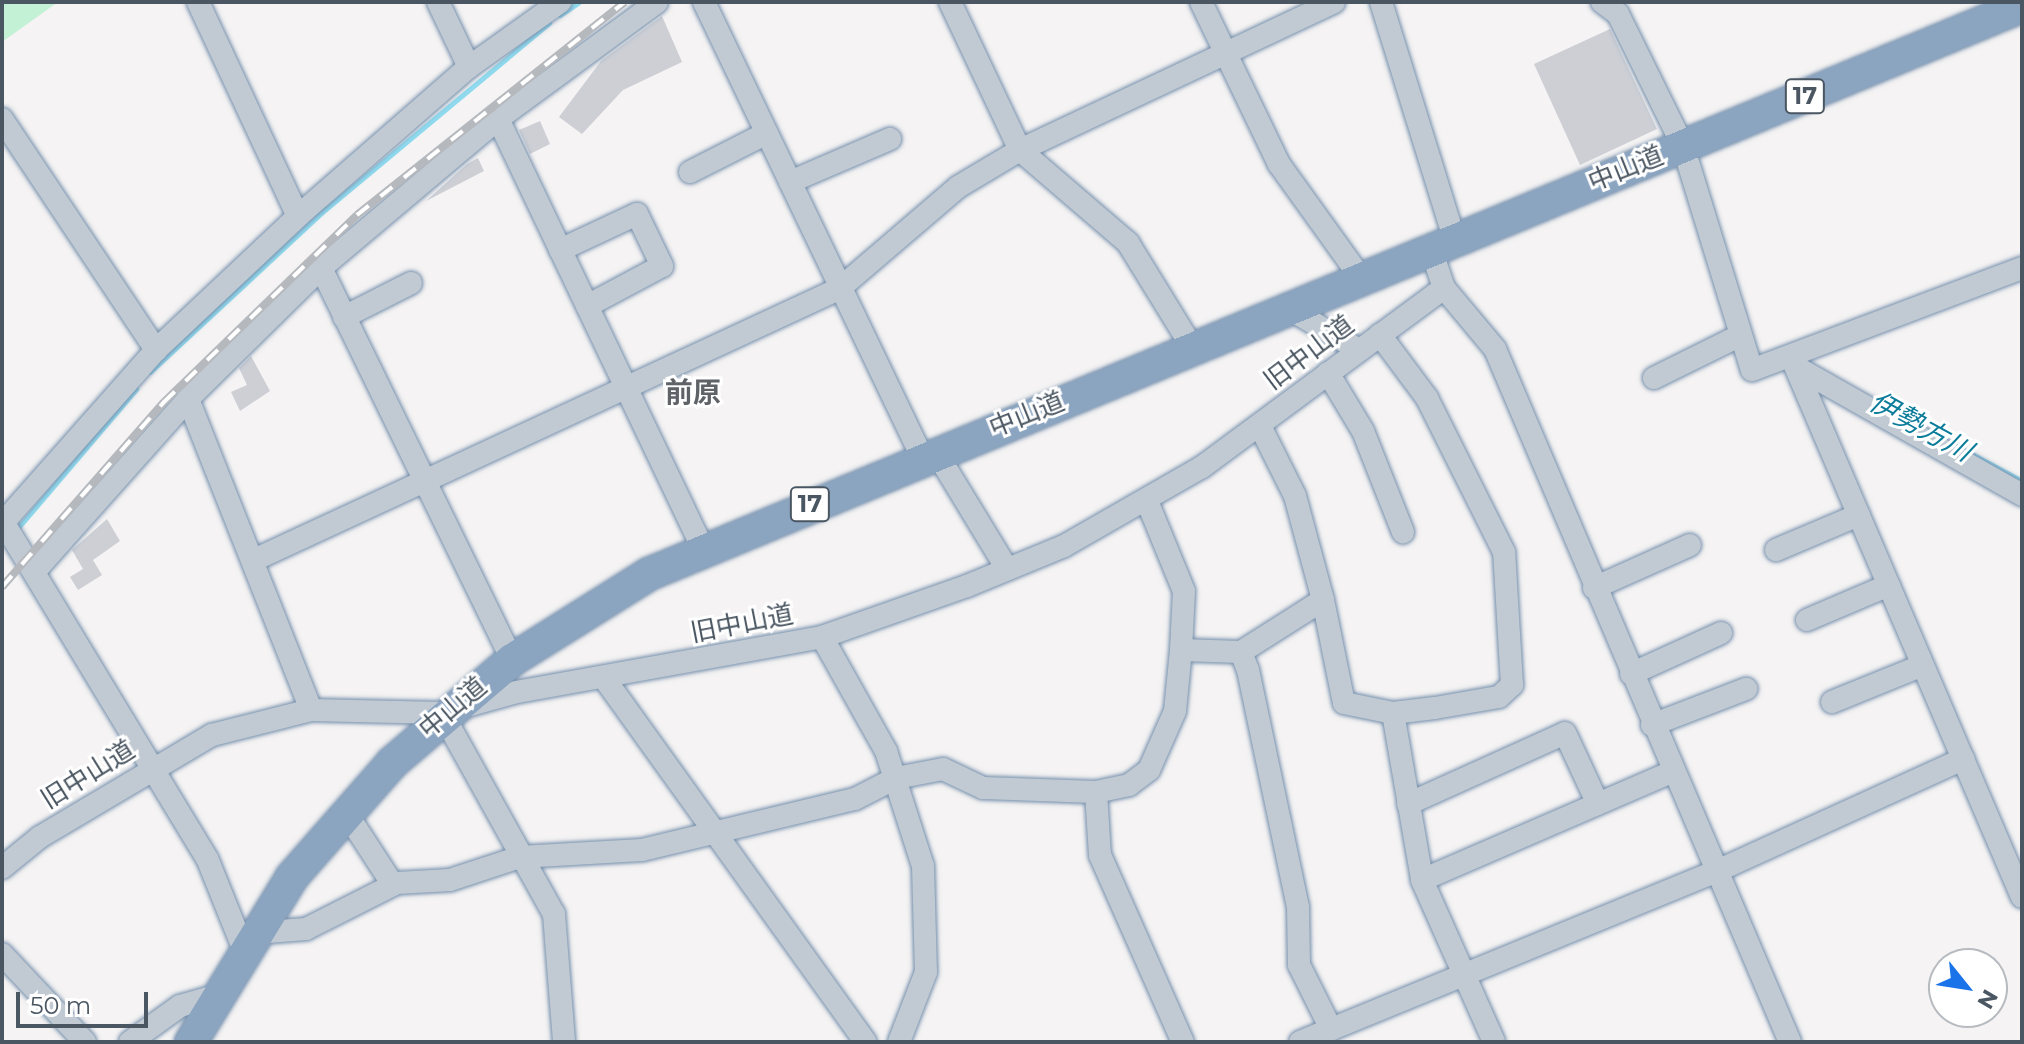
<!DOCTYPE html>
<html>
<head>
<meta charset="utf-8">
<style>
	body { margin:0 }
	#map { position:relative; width:2024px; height:1044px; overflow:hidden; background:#f5f3f3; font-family:Montserrat,"Noto Sans JP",sans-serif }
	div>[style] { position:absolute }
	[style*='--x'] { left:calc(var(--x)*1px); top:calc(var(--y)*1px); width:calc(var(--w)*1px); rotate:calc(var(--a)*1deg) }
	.green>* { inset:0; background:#c3f1d5 }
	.stream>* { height:5px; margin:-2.5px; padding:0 2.5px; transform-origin:2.5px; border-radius:2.5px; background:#90daee }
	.building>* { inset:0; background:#cdcfd5 }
	.roads { filter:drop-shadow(0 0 2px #7690ad) drop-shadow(0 0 2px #7690ad) }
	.minor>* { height:22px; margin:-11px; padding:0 11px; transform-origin:11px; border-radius:11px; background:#c1cad2 }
	.highway>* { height:32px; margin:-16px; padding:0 16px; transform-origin:16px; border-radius:16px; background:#8ba5c1 }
	.rail>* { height:8px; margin-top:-4px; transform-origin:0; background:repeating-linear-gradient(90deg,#fff 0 15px,#b5b8bd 0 30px); box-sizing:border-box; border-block:2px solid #b5b8bd }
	span { translate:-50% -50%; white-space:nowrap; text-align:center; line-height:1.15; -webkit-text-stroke:6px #fff; paint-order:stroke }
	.shield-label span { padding:2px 6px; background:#fff; border:2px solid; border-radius:6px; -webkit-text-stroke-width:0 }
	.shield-label { font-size:24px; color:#4a5661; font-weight:700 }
	.street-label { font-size:26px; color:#4a5661 }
	.neighbourhood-label { font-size:28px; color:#5f6368; font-weight:700 }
	.water-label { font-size:28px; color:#0c7c9b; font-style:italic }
	.frame { position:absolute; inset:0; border:4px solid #4a5661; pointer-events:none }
	.north { position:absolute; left:1928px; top:948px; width:80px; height:80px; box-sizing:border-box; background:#fff; border:2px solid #b7bbc0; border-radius:50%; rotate:120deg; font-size:22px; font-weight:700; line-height:32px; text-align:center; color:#4a5661 }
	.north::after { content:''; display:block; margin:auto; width:28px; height:36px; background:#1a73e8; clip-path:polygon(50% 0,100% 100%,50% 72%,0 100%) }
	.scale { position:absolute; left:16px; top:992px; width:132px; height:36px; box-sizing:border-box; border:4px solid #4a5661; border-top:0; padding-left:10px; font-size:24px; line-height:28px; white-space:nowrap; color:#4a5661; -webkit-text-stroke:6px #fff; paint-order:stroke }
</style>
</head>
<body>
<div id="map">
	<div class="green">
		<div style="clip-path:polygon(2px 2px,58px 2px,2px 42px)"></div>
	</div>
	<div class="stream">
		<div style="--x:560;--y:15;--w:23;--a:-34"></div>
		<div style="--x:150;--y:372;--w:233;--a:-42.9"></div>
		<div style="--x:321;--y:213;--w:297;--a:-39.8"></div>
		<div style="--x:1955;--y:445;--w:76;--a:28.2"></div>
		<div style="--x:17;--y:529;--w:184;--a:-49.6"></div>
	</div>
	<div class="building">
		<div style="clip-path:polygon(662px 16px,682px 62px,623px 90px,582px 134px,559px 117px,601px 61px)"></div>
		<div style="clip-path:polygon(1610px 29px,1657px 129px,1580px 165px,1534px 64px)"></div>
		<div style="clip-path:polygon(540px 121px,550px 144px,530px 154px,519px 130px)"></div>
		<div style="clip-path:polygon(478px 158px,484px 171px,426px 201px,467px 164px)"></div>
		<div style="clip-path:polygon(251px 356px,270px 391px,240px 411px,231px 392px,247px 385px,239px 368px)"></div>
		<div style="clip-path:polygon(107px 519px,120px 541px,93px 560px,102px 575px,78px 590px,70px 577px,83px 569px,72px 550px)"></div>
	</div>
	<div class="roads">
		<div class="minor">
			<div style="--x:198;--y:2;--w:236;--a:65"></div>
			<div style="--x:438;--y:2;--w:72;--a:64.5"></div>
			<div style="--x:704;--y:2;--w:505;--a:64.4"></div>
			<div style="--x:950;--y:2;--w:164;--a:64.7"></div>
			<div style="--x:1020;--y:150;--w:143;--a:40.7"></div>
			<div style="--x:1128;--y:243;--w:122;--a:58.4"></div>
			<div style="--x:1201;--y:2;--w:180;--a:64.3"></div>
			<div style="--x:1279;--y:164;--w:140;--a:54.3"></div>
			<div style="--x:1381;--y:2;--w:247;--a:72.8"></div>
			<div style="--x:1602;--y:2;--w:20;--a:37"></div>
			<div style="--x:1618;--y:14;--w:147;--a:63.8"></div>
			<div style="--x:1683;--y:146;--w:234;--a:72.9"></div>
			<div style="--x:1752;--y:370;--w:289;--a:-20.7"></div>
			<div style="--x:2;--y:119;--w:278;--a:56.3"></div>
			<div style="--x:498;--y:119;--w:197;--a:-36.3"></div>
			<div style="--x:690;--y:172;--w:86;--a:-26.9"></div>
			<div style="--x:790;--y:182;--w:109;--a:-23.3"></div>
			<div style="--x:1431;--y:249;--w:41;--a:71.6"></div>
			<div style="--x:1444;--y:288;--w:80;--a:50.1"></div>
			<div style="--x:1495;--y:349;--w:753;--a:66.94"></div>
			<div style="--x:560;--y:250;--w:85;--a:-25.1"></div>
			<div style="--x:637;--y:214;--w:58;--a:64.3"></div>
			<div style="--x:662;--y:266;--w:85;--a:151.9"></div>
			<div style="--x:321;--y:268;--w:436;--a:64"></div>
			<div style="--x:1288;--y:308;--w:82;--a:30.6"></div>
			<div style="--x:344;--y:317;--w:75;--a:-26.9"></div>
			<div style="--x:1792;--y:359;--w:585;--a:66.85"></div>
			<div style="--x:1796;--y:367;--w:260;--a:29.5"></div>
			<div style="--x:1328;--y:373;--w:68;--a:58.9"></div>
			<div style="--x:1363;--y:431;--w:109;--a:68.4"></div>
			<div style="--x:1654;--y:378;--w:95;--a:-26.3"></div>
			<div style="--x:188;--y:399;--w:334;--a:68.4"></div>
			<div style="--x:1260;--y:426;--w:78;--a:63.4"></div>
			<div style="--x:1295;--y:496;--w:108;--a:74.9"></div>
			<div style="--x:936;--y:452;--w:137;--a:58.7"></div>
			<div style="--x:1147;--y:501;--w:97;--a:67.7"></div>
			<div style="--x:1184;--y:591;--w:59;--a:92.9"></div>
			<div style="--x:1181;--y:650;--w:60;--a:1.9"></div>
			<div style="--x:1241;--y:652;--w:19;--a:69"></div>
			<div style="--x:1248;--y:670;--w:242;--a:78.1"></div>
			<div style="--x:1298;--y:907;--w:58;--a:89"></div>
			<div style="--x:1299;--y:965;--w:72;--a:63.4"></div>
			<div style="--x:2;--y:520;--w:395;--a:58.8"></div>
			<div style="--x:207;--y:858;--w:99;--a:68.1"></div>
			<div style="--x:2;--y:524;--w:232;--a:-48.5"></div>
			<div style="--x:156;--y:350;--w:195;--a:-43.3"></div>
			<div style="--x:298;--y:216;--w:227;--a:-41.1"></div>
			<div style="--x:469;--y:67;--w:112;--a:-35.5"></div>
			<div style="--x:1776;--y:550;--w:90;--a:-22.9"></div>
			<div style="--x:254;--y:560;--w:645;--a:-24.86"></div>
			<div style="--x:839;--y:289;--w:157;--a:-40.6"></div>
			<div style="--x:958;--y:187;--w:72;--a:-30.8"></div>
			<div style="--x:1020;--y:150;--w:347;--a:-25.2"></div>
			<div style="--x:35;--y:571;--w:230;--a:-48.3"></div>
			<div style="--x:188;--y:399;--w:187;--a:-44.6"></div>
			<div style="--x:321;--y:268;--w:231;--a:-40.1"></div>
			<div style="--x:498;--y:119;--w:475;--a:64.5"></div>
			<div style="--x:1594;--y:588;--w:105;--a:-24.1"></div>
			<div style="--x:1807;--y:620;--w:89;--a:-23.1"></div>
			<div style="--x:822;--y:637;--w:131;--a:60.7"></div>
			<div style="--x:886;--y:751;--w:121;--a:72.2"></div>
			<div style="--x:923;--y:866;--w:106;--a:88.4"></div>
			<div style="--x:926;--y:972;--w:75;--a:111.1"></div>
			<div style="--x:1241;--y:652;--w:97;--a:-32.4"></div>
			<div style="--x:1323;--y:600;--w:105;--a:78.5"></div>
			<div style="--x:1344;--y:703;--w:50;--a:11.5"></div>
			<div style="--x:1393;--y:713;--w:42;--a:-6.8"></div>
			<div style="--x:1435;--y:708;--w:65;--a:-9.8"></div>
			<div style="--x:1499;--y:697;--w:18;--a:-43"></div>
			<div style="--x:1512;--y:685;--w:133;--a:-93.4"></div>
			<div style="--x:1504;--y:552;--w:172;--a:-116.6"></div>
			<div style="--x:1427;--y:398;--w:79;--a:-126.7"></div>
			<div style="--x:1631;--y:674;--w:99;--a:-24.5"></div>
			<div style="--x:604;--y:678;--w:448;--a:54.3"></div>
			<div style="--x:1832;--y:702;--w:98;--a:-22.1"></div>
			<div style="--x:442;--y:713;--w:230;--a:60.9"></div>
			<div style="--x:554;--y:914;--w:128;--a:85.5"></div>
			<div style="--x:1393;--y:713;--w:169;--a:80.1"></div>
			<div style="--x:1422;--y:880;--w:177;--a:66"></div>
			<div style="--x:1652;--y:725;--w:101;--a:-21"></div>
			<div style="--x:1096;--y:792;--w:63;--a:86.4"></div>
			<div style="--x:1100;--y:855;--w:205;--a:66.1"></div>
			<div style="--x:1408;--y:804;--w:172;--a:-24.3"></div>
			<div style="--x:1565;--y:733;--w:78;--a:65.1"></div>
			<div style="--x:345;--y:811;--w:88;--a:57"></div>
			<div style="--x:2;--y:868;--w:49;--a:-39.2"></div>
			<div style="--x:40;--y:837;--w:200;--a:-30.7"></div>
			<div style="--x:212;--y:735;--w:102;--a:-14.2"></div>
			<div style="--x:311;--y:710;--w:131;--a:1.3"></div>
			<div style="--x:442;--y:713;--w:78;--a:-15.6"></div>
			<div style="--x:517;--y:692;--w:310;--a:-10.2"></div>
			<div style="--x:822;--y:637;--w:154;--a:-19.4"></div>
			<div style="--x:967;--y:586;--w:105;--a:-22.4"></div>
			<div style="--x:1064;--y:546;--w:159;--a:-29.8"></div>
			<div style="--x:1202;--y:467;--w:301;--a:-36.5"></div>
			<div style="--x:1422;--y:880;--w:272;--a:-23.4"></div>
			<div style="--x:255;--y:933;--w:51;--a:-4.5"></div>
			<div style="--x:306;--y:929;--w:102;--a:-26.8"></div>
			<div style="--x:397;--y:883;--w:53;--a:-3.2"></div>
			<div style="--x:450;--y:880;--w:74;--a:-18.2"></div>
			<div style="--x:520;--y:857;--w:122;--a:-3.3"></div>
			<div style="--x:642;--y:850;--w:219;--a:-13.5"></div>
			<div style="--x:855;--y:799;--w:46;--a:-27.1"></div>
			<div style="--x:896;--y:778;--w:48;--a:-10.8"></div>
			<div style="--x:943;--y:769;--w:44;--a:25.4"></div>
			<div style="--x:983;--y:788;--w:113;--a:2"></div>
			<div style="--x:1096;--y:792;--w:34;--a:-12"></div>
			<div style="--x:1129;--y:785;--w:25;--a:-37"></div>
			<div style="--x:1149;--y:770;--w:64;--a:-66.2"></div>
			<div style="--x:1175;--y:711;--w:61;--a:-84.4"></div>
			<div style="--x:2;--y:954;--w:121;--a:46.7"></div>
			<div style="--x:130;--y:1042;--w:62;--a:-35.8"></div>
			<div style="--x:180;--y:1006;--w:37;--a:-16"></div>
			<div style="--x:1300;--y:1042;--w:448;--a:-22.3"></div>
			<div style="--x:1715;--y:872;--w:273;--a:-24.5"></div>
		</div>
		<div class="highway">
			<div style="--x:191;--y:1042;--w:193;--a:-58.5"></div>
			<div style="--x:292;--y:877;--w:152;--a:-48.7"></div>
			<div style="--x:392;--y:763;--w:158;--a:-40.6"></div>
			<div style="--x:512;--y:660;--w:162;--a:-32.1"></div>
			<div style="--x:649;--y:574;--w:1486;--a:-22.47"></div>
		</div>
	</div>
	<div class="rail">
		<div style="--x:2;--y:587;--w:246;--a:-48.8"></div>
		<div style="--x:164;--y:402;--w:269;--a:-44.1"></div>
		<div style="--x:357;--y:215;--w:342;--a:-38.5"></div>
	</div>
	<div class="shield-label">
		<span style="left:1805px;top:96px">17</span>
		<span style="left:810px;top:504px">17</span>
	</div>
	<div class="street-label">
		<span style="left:1626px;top:169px;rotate:-22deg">中山道</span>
		<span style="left:1309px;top:353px;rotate:-37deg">旧中山道</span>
		<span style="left:1027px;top:415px;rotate:-22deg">中山道</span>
		<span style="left:742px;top:624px;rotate:-11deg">旧中山道</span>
		<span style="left:453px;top:708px;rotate:-40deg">中山道</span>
		<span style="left:88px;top:775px;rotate:-32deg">旧中山道</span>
	</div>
	<div class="neighbourhood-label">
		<span style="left:693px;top:392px">前原</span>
	</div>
	<div class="water-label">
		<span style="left:1921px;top:426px;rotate:29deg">伊勢方川</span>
	</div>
	<div class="frame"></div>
	<div class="north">N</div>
	<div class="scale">50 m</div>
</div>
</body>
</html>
